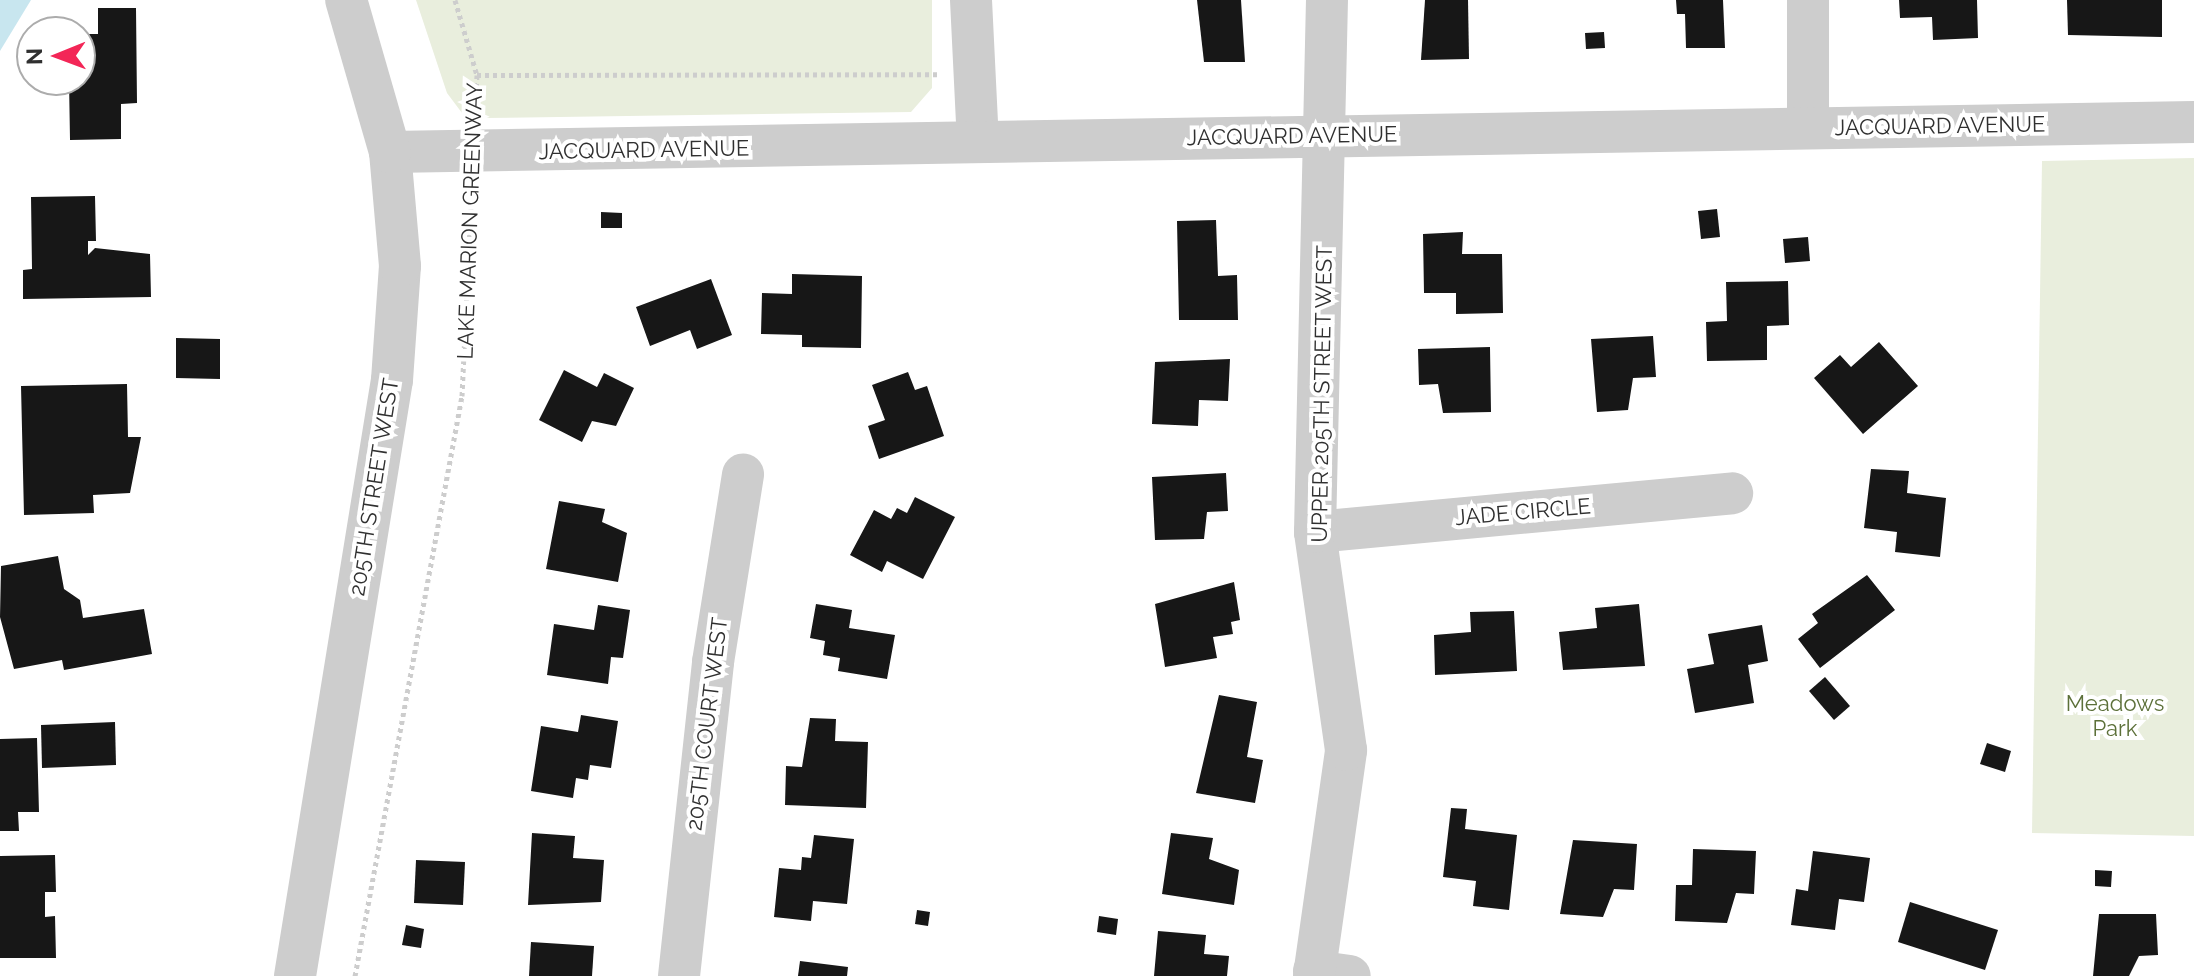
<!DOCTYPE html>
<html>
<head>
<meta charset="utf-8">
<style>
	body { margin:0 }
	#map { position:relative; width:2194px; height:976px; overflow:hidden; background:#fff; font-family:Raleway,sans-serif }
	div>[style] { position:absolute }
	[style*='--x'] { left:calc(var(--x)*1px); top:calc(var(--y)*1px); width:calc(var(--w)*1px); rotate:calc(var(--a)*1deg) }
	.green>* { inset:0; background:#e9eedd }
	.water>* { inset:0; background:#c8e6ef }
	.building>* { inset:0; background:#171717 }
	.path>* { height:5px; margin-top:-2.5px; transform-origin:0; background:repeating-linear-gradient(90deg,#cdcdcd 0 4px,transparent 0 8px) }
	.minor>* { height:42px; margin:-21px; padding:0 21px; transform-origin:21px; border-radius:21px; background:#cdcdcd }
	span { translate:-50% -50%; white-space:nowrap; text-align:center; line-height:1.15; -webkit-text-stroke:8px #fff; paint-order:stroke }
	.street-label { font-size:22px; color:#303030 }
	.park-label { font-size:22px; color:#5c7039 }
	.north { position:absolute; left:16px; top:16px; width:80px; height:80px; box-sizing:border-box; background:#fff; border:2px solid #acacac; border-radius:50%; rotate:269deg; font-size:22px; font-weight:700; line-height:32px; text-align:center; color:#303030 }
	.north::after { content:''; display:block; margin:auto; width:28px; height:36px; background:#f32657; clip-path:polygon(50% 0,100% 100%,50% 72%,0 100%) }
</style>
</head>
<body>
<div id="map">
	<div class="green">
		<div style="clip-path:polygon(416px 0,932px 0,932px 88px,911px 112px,485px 118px,462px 113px,447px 93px)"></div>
		<div style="clip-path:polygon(2194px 158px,2194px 836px,2032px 833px,2042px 161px)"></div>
	</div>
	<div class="water">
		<div style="clip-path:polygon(0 0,31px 0,0 51px)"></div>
	</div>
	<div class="building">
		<div style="clip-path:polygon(1197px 0,1241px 0,1245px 62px,1204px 62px)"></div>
		<div style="clip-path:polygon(1425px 0,1468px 0,1469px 59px,1421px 60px)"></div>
		<div style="clip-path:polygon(1676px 0,1723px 0,1725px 48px,1686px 48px,1685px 14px,1677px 14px)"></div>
		<div style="clip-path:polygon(1899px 0,1977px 0,1978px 38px,1933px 40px,1932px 17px,1900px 18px)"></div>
		<div style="clip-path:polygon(2067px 0,2162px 0,2162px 37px,2068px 35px)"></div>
		<div style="clip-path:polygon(98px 8px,136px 8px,137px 103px,121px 104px,121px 139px,70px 140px,69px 80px,80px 80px,80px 34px,98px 34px)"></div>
		<div style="clip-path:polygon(1604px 32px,1605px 48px,1586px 49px,1585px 33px)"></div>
		<div style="clip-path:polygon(95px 196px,96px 241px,88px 241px,88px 255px,95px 248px,150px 254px,151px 297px,23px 299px,23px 270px,32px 269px,31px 197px)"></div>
		<div style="clip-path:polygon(1717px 209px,1720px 237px,1701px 239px,1698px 211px)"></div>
		<div style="clip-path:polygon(601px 212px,622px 213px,622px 228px,601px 228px)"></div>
		<div style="clip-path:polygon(1216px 220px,1218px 276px,1237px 275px,1238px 320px,1179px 320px,1177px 221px)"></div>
		<div style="clip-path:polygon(1463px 232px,1462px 254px,1502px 254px,1503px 313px,1456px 314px,1456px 293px,1424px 293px,1423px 234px)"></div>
		<div style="clip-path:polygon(1808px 237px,1810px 261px,1785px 263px,1783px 239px)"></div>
		<div style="clip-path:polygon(792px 274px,862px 276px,861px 348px,802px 347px,802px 335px,761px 334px,762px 293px,792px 294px)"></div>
		<div style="clip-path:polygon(711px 279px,732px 335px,697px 349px,690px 330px,650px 346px,636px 307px)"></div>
		<div style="clip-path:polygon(1788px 281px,1789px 325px,1767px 326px,1767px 360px,1707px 361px,1706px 322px,1727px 321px,1726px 282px)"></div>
		<div style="clip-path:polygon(1653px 336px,1656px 377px,1633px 378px,1628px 410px,1597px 412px,1591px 339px)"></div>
		<div style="clip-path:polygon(176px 338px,220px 339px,220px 379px,176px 378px)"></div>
		<div style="clip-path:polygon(1879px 342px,1918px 386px,1863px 434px,1814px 378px,1840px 355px,1851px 367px)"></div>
		<div style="clip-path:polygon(1490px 347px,1491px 412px,1443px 413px,1438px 384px,1419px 385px,1418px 349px)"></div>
		<div style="clip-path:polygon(1230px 359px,1228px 401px,1199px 400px,1198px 426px,1152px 424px,1155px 362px)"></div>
		<div style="clip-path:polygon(564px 370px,597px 387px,604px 373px,634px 388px,616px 426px,592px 421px,582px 442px,539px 420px)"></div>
		<div style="clip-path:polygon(908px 372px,915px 390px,927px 386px,944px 436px,879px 459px,868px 426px,885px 420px,872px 385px)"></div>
		<div style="clip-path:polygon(127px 384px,128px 437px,141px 437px,130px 493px,93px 495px,94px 513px,24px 515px,21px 386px)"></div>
		<div style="clip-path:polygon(1871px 469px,1909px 471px,1907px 493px,1946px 498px,1940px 557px,1895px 552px,1897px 532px,1864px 528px)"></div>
		<div style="clip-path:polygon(1226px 473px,1228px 511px,1207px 512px,1204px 539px,1155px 540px,1152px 477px)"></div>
		<div style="clip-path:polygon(915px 497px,955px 517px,923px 579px,887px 561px,882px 572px,850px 555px,874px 510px,891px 519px,897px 508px,907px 513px)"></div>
		<div style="clip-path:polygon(559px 501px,605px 509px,602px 522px,627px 533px,618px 582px,546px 569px)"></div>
		<div style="clip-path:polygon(58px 556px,64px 589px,80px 600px,83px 618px,144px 609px,152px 654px,64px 670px,62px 660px,14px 669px,0 617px,1px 566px)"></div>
		<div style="clip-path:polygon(1867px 575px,1895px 610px,1820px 668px,1798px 639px,1818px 623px,1812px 614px)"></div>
		<div style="clip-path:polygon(1234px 582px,1240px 620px,1231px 622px,1233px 634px,1213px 637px,1217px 658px,1165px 667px,1155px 604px)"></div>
		<div style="clip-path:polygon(816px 604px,852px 610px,849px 628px,895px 635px,887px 679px,838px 671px,840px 658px,823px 655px,825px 641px,810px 638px)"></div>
		<div style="clip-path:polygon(1639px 604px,1645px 666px,1563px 670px,1559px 632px,1597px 628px,1595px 608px)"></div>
		<div style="clip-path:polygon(598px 605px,630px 610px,623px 658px,611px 657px,608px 684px,547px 675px,554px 624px,594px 630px)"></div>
		<div style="clip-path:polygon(1514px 611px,1517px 671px,1435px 675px,1434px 635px,1471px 632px,1470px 612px)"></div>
		<div style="clip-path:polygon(1762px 625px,1768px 661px,1748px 665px,1754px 703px,1695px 713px,1687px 669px,1714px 664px,1708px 634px)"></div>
		<div style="clip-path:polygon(1825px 677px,1850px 706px,1834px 720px,1809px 691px)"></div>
		<div style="clip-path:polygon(1219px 695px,1257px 702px,1247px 757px,1263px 760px,1255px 803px,1196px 793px)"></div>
		<div style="clip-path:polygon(581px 715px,618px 721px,611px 768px,590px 765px,588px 780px,576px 778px,573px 798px,531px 791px,541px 726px,578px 732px)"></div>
		<div style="clip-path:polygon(810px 718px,836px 719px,835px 741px,868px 742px,866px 808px,785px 805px,786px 766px,802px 767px)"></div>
		<div style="clip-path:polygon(115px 722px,116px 765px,42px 768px,41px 725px)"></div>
		<div style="clip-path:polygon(37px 738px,39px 812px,18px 812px,19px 831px,0 831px,0 739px)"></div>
		<div style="clip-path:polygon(1987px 743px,2011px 751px,2005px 772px,1980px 764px)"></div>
		<div style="clip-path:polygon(1451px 808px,1467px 809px,1465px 829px,1517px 835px,1509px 910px,1473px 906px,1476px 881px,1443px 877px)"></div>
		<div style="clip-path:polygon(532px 833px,575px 836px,573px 858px,604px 860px,601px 902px,528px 905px)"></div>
		<div style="clip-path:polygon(1171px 833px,1213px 838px,1209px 859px,1239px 870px,1234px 905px,1162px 894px)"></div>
		<div style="clip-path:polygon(814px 835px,854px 839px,847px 904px,813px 901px,811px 921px,774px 917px,779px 868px,801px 870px,802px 857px,811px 858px)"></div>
		<div style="clip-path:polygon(1573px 840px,1637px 844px,1634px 890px,1614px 889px,1603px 917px,1560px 914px)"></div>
		<div style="clip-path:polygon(1693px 849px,1756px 851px,1754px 894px,1736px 893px,1727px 923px,1675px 921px,1676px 885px,1692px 885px)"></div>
		<div style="clip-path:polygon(1813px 851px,1870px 858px,1864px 902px,1839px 899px,1835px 930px,1791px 925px,1796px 889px,1808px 891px)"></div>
		<div style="clip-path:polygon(55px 855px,56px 892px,45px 892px,45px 917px,55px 916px,56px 958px,0 958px,0 856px)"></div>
		<div style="clip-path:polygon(416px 860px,465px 862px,463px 905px,414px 903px)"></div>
		<div style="clip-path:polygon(2095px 870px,2112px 871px,2111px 887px,2095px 886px)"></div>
		<div style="clip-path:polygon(1910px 902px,1998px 930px,1985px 970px,1898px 942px)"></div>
		<div style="clip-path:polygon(917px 910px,930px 912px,928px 926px,915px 924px)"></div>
		<div style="clip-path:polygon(2099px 914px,2156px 914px,2158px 955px,2139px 956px,2129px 976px,2093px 976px)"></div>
		<div style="clip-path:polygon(1099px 916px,1118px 919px,1116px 935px,1097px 932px)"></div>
		<div style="clip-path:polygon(406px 925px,424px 929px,421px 948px,402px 945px)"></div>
		<div style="clip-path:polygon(1158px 931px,1206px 935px,1204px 954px,1229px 956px,1227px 976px,1154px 976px)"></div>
		<div style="clip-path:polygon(531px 942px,594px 946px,592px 976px,529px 976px)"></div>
		<div style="clip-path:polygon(800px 961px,848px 967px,847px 976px,798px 976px)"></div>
	</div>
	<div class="path">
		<div style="--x:455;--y:0;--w:78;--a:73.7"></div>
		<div style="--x:477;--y:75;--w:41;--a:92.8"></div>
		<div style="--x:477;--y:75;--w:460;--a:-0.1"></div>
		<div style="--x:355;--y:976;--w:590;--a:-79.55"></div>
		<div style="--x:462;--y:396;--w:210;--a:-87.3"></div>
	</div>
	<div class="minor">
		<div style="--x:971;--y:0;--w:141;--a:87.2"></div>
		<div style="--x:1808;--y:0;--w:128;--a:90"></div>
		<div style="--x:390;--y:152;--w:1804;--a:-0.95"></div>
		<div style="--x:1315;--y:532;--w:419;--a:-5.3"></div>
		<div style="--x:1314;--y:971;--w:36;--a:8"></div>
		<div style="--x:295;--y:976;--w:604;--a:-80.76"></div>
		<div style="--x:392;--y:380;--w:114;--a:-86"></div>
		<div style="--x:400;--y:266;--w:114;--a:-95"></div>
		<div style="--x:390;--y:152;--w:158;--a:-106.1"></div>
		<div style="--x:679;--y:976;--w:316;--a:-83.8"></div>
		<div style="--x:713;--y:662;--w:190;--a:-80.9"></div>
		<div style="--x:1314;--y:976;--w:228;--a:-81.9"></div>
		<div style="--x:1346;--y:750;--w:220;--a:-98.1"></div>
		<div style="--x:1315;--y:532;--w:532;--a:-88.71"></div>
	</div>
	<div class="street-label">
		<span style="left:1940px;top:126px;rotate:-1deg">JACQUARD AVENUE</span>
		<span style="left:1292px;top:136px;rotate:-1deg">JACQUARD AVENUE</span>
		<span style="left:644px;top:150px;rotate:-1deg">JACQUARD AVENUE</span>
		<span style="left:470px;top:221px;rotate:-88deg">LAKE MARION GREENWAY</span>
		<span style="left:1322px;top:394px;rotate:-89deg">UPPER 205TH STREET WEST</span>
		<span style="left:374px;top:487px;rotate:-81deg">205TH STREET WEST</span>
		<span style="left:1523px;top:512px;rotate:-5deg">JADE CIRCLE</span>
		<span style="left:707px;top:724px;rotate:-83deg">205TH COURT WEST</span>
	</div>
	<div class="park-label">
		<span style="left:2115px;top:716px">Meadows<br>Park</span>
	</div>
	<div class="north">N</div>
</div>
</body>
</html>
